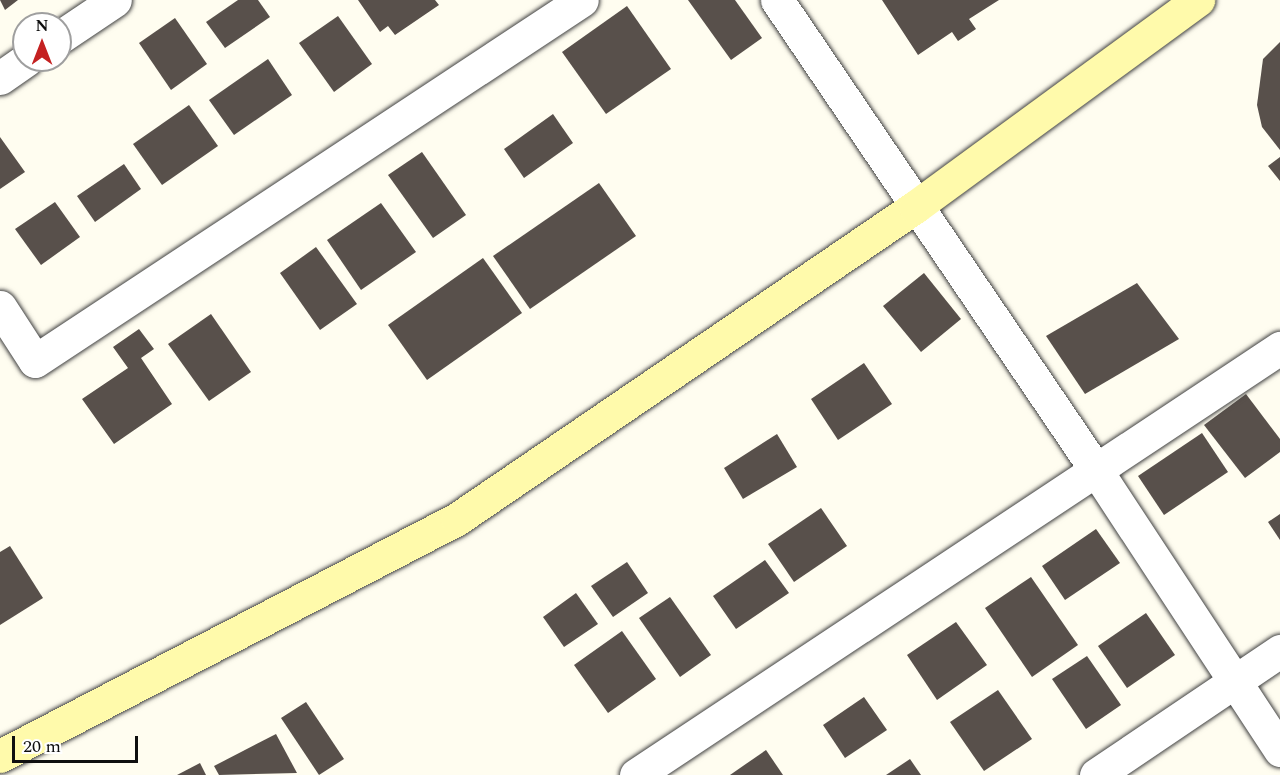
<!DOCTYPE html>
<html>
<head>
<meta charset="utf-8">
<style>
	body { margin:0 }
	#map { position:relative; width:1280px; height:775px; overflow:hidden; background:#fffdf0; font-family:Spectral,serif }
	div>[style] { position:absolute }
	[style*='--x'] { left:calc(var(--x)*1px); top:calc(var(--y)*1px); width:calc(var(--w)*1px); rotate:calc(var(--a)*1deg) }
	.building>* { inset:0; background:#58504b }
	.roads { filter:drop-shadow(0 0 2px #424242) drop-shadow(0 0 2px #424242) }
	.street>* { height:33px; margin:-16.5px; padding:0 16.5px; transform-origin:16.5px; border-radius:16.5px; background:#fff }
	.secondary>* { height:33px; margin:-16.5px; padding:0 16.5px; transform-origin:16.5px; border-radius:16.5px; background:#fffaab }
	span { translate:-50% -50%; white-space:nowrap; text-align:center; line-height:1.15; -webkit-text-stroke:6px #fff; paint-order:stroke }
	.north { position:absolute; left:12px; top:12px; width:60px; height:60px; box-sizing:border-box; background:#fff; border:2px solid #9f9f9f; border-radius:50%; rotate:0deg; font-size:16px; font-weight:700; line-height:24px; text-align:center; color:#0f0f0f }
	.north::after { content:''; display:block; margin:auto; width:21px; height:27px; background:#c42121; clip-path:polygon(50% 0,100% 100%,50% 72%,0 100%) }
	.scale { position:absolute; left:12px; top:736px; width:126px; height:27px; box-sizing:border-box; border:3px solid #0f0f0f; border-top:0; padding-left:8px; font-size:18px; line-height:21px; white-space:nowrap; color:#0f0f0f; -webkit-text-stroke:4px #fff; paint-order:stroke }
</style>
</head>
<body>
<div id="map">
	<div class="building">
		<div style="clip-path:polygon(0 0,18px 0,5px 10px)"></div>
		<div style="clip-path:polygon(238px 0,258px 0,270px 17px,225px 48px,206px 22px)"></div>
		<div style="clip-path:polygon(358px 0,435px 0,439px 5px,395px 35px,388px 26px,380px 32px)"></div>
		<div style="clip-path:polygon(688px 0,735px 0,762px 38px,731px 60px)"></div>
		<div style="clip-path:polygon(882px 0,999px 0,969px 19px,976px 29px,958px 41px,952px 32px,918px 55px)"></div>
		<div style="clip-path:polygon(627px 6px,671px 69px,606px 114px,562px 52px)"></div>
		<div style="clip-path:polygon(338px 16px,372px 64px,334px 92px,299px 43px)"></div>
		<div style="clip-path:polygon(175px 18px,207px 64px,171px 90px,139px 43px)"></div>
		<div style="clip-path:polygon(1280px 42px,1280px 150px,1262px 127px,1257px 105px,1263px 59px)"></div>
		<div style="clip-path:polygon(268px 59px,292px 95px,234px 135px,209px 100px)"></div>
		<div style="clip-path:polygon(189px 105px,218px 146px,162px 185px,133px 144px)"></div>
		<div style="clip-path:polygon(553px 114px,573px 143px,524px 178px,504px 149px)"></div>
		<div style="clip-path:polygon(0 137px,25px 172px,0 189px)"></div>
		<div style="clip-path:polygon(422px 152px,466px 215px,433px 238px,388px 175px)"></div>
		<div style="clip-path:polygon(1280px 157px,1280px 181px,1268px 166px)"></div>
		<div style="clip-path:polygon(124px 164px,141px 189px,95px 222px,77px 196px)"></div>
		<div style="clip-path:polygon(599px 183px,636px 236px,530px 309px,493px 256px)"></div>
		<div style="clip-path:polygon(55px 202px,80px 237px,41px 265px,15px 229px)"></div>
		<div style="clip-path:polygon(381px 203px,416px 252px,361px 290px,327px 240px)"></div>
		<div style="clip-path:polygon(316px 247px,357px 304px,320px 330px,280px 273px)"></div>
		<div style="clip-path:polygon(483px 258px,522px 313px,427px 380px,388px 325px)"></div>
		<div style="clip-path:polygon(924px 273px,961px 319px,921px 352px,883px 306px)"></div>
		<div style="clip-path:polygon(1137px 283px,1179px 339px,1085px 394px,1046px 336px)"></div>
		<div style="clip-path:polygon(211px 314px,251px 372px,209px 401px,168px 344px)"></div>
		<div style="clip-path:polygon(139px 329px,154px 349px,141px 358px,172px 404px,114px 444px,82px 399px,128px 368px,113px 347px)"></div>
		<div style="clip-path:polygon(864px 363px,892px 404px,838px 440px,811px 399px)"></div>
		<div style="clip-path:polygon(1246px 394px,1280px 439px,1280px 452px,1245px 478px,1204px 425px)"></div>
		<div style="clip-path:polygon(1202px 433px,1228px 472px,1164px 515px,1138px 476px)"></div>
		<div style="clip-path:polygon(777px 434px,797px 467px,743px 499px,724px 468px)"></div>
		<div style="clip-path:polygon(821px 508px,847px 546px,794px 582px,768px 544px)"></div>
		<div style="clip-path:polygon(1280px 514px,1280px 540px,1268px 522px)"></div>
		<div style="clip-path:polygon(1096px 529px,1120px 563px,1065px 600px,1042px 566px)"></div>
		<div style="clip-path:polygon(10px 546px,43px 598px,0 625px,0 552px)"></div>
		<div style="clip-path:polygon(765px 560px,789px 593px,736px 629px,713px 596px)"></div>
		<div style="clip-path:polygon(627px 562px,648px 593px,613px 617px,591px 586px)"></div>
		<div style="clip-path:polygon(1031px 577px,1078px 645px,1032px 677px,985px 608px)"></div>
		<div style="clip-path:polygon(576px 593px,598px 624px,564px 647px,543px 617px)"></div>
		<div style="clip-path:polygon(670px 597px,711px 655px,680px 677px,639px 618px)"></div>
		<div style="clip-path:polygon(1146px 613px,1175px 655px,1127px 688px,1098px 646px)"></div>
		<div style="clip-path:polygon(956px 622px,987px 665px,937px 700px,907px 655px)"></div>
		<div style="clip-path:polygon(622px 631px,656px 679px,608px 713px,574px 665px)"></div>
		<div style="clip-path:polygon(1087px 656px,1121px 705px,1086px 729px,1052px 679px)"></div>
		<div style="clip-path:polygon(998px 690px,1032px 739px,984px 771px,950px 722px)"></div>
		<div style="clip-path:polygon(864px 697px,887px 730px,845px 758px,823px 725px)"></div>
		<div style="clip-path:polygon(306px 702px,344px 759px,319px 775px,281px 718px)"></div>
		<div style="clip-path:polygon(276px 734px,297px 773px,219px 775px,214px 766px)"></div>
		<div style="clip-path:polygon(766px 750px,783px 775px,730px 775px)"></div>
		<div style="clip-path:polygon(910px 759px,921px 775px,886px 775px)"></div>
		<div style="clip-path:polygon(200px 763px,206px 775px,177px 775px)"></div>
	</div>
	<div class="roads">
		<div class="street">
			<div style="--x:777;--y:0;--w:568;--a:55.83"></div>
			<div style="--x:1096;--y:470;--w:335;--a:56.7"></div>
			<div style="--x:60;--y:37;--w:66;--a:-33.9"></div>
			<div style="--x:0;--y:78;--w:32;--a:-35"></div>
			<div style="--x:0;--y:307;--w:64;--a:57.1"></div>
			<div style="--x:35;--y:361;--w:655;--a:-33.42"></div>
			<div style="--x:636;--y:775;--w:773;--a:-33.55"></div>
			<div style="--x:1096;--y:775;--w:222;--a:-34"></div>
		</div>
		<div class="secondary">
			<div style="--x:0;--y:756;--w:515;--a:-27.41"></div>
			<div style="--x:457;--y:519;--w:554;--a:-34.26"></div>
			<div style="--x:915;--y:207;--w:351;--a:-36.2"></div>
		</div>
	</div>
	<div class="north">N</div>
	<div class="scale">20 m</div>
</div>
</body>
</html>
